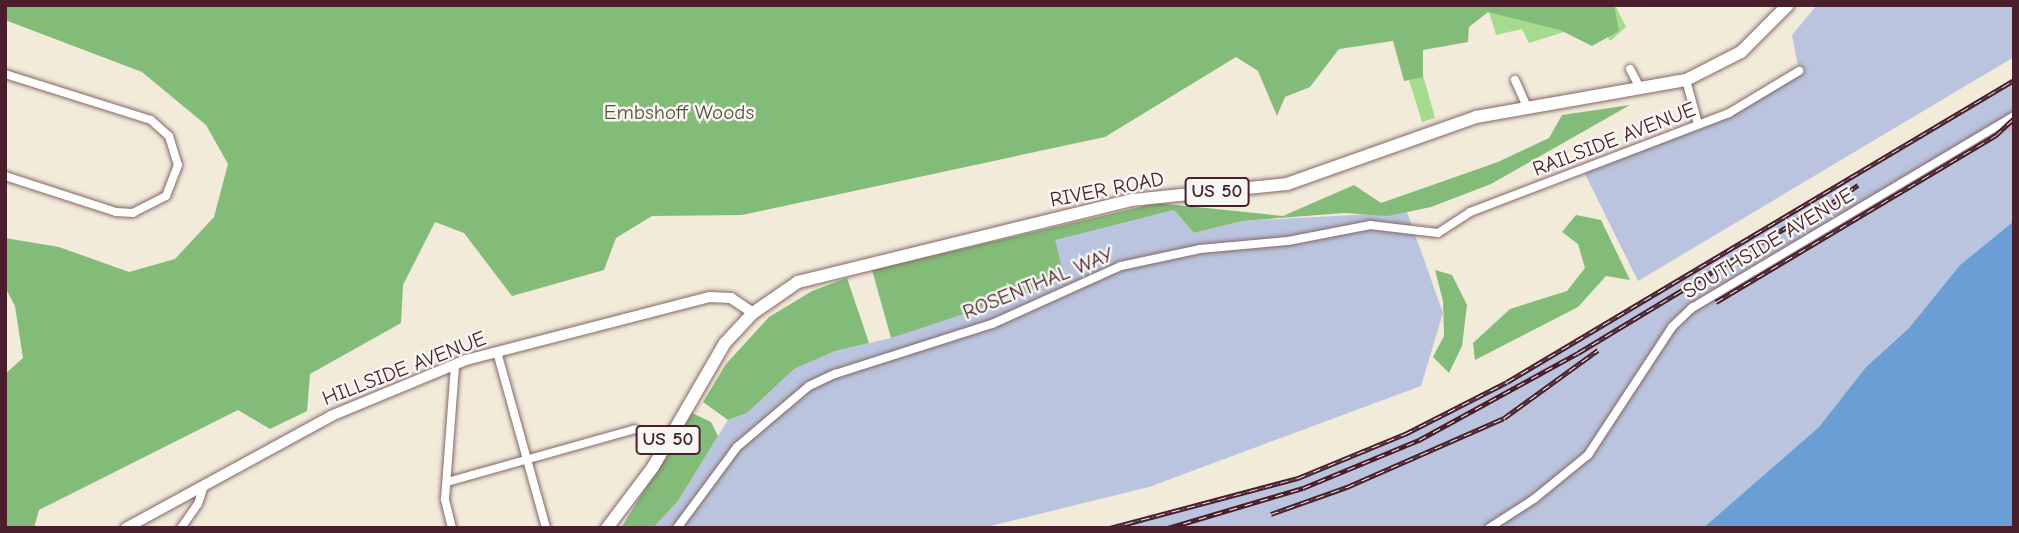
<!DOCTYPE html>
<html>
<head>
<meta charset="utf-8">
<style>
	body { margin:0 }
	#map { position:relative; width:2019px; height:533px; overflow:hidden; background:#f2ebda; font-family:"Comic Neue",sans-serif }
	div>[style] { position:absolute }
	[style*='--x'] { left:calc(var(--x)*1px); top:calc(var(--y)*1px); width:calc(var(--w)*1px); rotate:calc(var(--a)*1deg) }
	.industrial>* { inset:0; background:#bac4de }
	.green>* { inset:0; background:#a4db8c }
	.forest>* { inset:0; background:#83bb78 }
	.water>* { inset:0; background:#6a9fd6 }
	.roads { filter:drop-shadow(0 0 2px #856668) drop-shadow(0 0 2px #856668) }
	.street>* { height:8px; margin:-4px; padding:0 4px; transform-origin:4px; border-radius:4px; background:#fff }
	.secondary>* { height:10px; margin:-5px; padding:0 5px; transform-origin:5px; border-radius:5px; background:#fff }
	.primary>* { height:12px; margin:-6px; padding:0 6px; transform-origin:6px; border-radius:6px; background:#fff }
	.rail>* { height:5px; margin-top:-2.5px; transform-origin:0; background:repeating-linear-gradient(90deg,#f6f6f2 0 8px,#4a1f2b 0 16px); box-sizing:border-box; border-block:2px solid #4a1f2b }
	span { translate:-50% -50%; white-space:nowrap; text-align:center; line-height:1.15; -webkit-text-stroke:5px #f6f6f2; paint-order:stroke }
	.shield-label span { padding:2px 5px; background:#f6f6f2; border:2px solid; border-radius:5px; -webkit-text-stroke-width:0 }
	.shield-label { font-size:19px; color:#4a1f2b; font-weight:700 }
	.park-label { font-size:21px; color:#604e43 }
	.street-label { font-size:21px; color:#4a1f2b }
	.frame { position:absolute; inset:0; border:7px solid #4a1f2b; pointer-events:none }
</style>
</head>
<body>
<div id="map">
	<div class="industrial">
		<div style="clip-path:polygon(1817px 5px,2014px 5px,2014px 57px,1638px 281px,1583px 170px,1729px 113px,1799px 71px,1792px 35px)"></div>
		<div style="clip-path:polygon(2014px 80px,2014px 221px,1960px 265px,1909px 328px,1866px 367px,1819px 427px,1703px 528px,1110px 528px,1298px 478px,1405px 434px,1507px 382px)"></div>
		<div style="clip-path:polygon(1174px 210px,1194px 233px,1242px 221px,1407px 212px,1443px 313px,1421px 386px,1149px 487px,982px 528px,653px 528px,678px 501px,728px 420px,747px 413px,794px 369px,835px 351px,891px 338px,1063px 271px,1054px 240px)"></div>
	</div>
	<div class="green">
		<div style="clip-path:polygon(1386px 5px,1412px 36px,1435px 118px,1422px 122px)"></div>
		<div style="clip-path:polygon(1487px 5px,1615px 5px,1626px 27px,1610px 41px,1599px 21px,1529px 43px,1522px 29px,1496px 35px)"></div>
	</div>
	<div class="forest">
		<div style="clip-path:polygon(5px 5px,1614px 5px,1619px 31px,1592px 46px,1560px 30px,1488px 12px,1469px 27px,1468px 42px,1423px 50px,1423px 77px,1404px 81px,1393px 41px,1339px 49px,1310px 87px,1285px 97px,1277px 116px,1258px 71px,1236px 57px,1105px 137px,742px 215px,652px 216px,616px 238px,604px 270px,512px 296px,464px 233px,435px 222px,403px 285px,401px 323px,310px 374px,307px 411px,270px 429px,238px 410px,39px 510px,34px 528px,5px 528px,5px 374px,23px 358px,15px 306px,5px 287px,5px 238px,59px 247px,129px 272px,175px 259px,214px 217px,228px 164px,206px 125px,142px 72px,5px 20px)"></div>
		<div style="clip-path:polygon(1630px 105px,1491px 184px,1431px 207px,1388px 216px,1344px 213px,1242px 221px,1194px 233px,1174px 210px,1055px 240px,1063px 271px,1024px 294px,891px 338px,872px 270px,1157px 203px,1283px 216px,1354px 185px,1381px 203px,1498px 162px,1549px 138px,1562px 115px)"></div>
		<div style="clip-path:polygon(1576px 215px,1601px 220px,1630px 280px,1606px 276px,1578px 307px,1475px 360px,1473px 343px,1510px 309px,1567px 291px,1585px 268px,1578px 244px,1562px 232px)"></div>
		<div style="clip-path:polygon(1435px 270px,1452px 275px,1467px 305px,1462px 346px,1449px 373px,1433px 357px,1444px 336px,1443px 301px)"></div>
		<div style="clip-path:polygon(847px 278px,869px 343px,835px 351px,794px 369px,747px 413px,728px 420px,703px 402px,726px 364px,769px 317px,812px 291px)"></div>
		<div style="clip-path:polygon(692px 413px,711px 422px,718px 436px,678px 501px,653px 528px,621px 528px)"></div>
	</div>
	<div class="water">
		<div style="clip-path:polygon(2014px 221px,2014px 528px,1703px 528px,1819px 427px,1866px 367px,1909px 328px,1960px 265px)"></div>
	</div>
	<div class="roads">
		<div class="street">
			<div style="--x:1630;--y:69;--w:21;--a:62"></div>
			<div style="--x:5;--y:74;--w:153;--a:17.5"></div>
			<div style="--x:151;--y:120;--w:24;--a:42"></div>
			<div style="--x:169;--y:136;--w:30;--a:73"></div>
			<div style="--x:178;--y:165;--w:33;--a:111"></div>
			<div style="--x:166;--y:196;--w:37;--a:153"></div>
			<div style="--x:133;--y:213;--w:17;--a:-177"></div>
			<div style="--x:116;--y:212;--w:117;--a:-162"></div>
			<div style="--x:1515;--y:80;--w:27;--a:66"></div>
			<div style="--x:1686;--y:80;--w:46;--a:74.7"></div>
			<div style="--x:497;--y:352;--w:183;--a:74.4"></div>
			<div style="--x:447;--y:482;--w:195;--a:-15.7"></div>
			<div style="--x:181;--y:528;--w:29;--a:-55"></div>
			<div style="--x:198;--y:504;--w:20;--a:-72"></div>
			<div style="--x:452;--y:528;--w:30;--a:-104"></div>
			<div style="--x:445;--y:499;--w:134;--a:-85.7"></div>
			<div style="--x:677;--y:528;--w:101;--a:-53.5"></div>
			<div style="--x:737;--y:447;--w:94;--a:-40.3"></div>
			<div style="--x:809;--y:386;--w:29;--a:-25"></div>
			<div style="--x:835;--y:374;--w:165;--a:-17.7"></div>
			<div style="--x:992;--y:324;--w:141;--a:-24.2"></div>
			<div style="--x:1121;--y:266;--w:81;--a:-12.1"></div>
			<div style="--x:1200;--y:249;--w:88;--a:-5.2"></div>
			<div style="--x:1288;--y:241;--w:84;--a:-11"></div>
			<div style="--x:1370;--y:225;--w:68;--a:6.7"></div>
			<div style="--x:1438;--y:233;--w:38;--a:-33"></div>
			<div style="--x:1470;--y:212;--w:277;--a:-20.9"></div>
			<div style="--x:1729;--y:113;--w:82;--a:-31"></div>
			<div style="--x:1489;--y:528;--w:54;--a:-32.8"></div>
			<div style="--x:1534;--y:499;--w:70;--a:-39.2"></div>
			<div style="--x:1588;--y:455;--w:153;--a:-56.7"></div>
			<div style="--x:1672;--y:327;--w:28;--a:-44"></div>
			<div style="--x:1692;--y:308;--w:375;--a:-30.8"></div>
		</div>
		<div class="secondary">
			<div style="--x:126;--y:528;--w:234;--a:-28.6"></div>
			<div style="--x:331;--y:416;--w:146;--a:-22.5"></div>
			<div style="--x:466;--y:360;--w:252;--a:-14.5"></div>
			<div style="--x:710;--y:297;--w:21;--a:3"></div>
			<div style="--x:731;--y:298;--w:27;--a:34"></div>
		</div>
		<div class="primary">
			<div style="--x:607;--y:528;--w:76;--a:-53"></div>
			<div style="--x:653;--y:467;--w:143;--a:-59.9"></div>
			<div style="--x:725;--y:343;--w:41;--a:-47"></div>
			<div style="--x:753;--y:313;--w:55;--a:-34.6"></div>
			<div style="--x:798;--y:282;--w:344;--a:-13.8"></div>
			<div style="--x:1132;--y:200;--w:156;--a:-5.9"></div>
			<div style="--x:1287;--y:184;--w:201;--a:-19.5"></div>
			<div style="--x:1476;--y:117;--w:213;--a:-10"></div>
			<div style="--x:1686;--y:80;--w:62;--a:-27"></div>
			<div style="--x:1741;--y:52;--w:66;--a:-45"></div>
		</div>
	</div>
	<div class="rail">
		<div style="--x:1820;--y:211;--w:46;--a:-34.4"></div>
		<div style="--x:1716;--y:302;--w:325;--a:-30.8"></div>
		<div style="--x:1995;--y:136;--w:26;--a:-43"></div>
		<div style="--x:1271;--y:514;--w:81;--a:-19.6"></div>
		<div style="--x:1347;--y:487;--w:171;--a:-23.7"></div>
		<div style="--x:1504;--y:418;--w:116;--a:-35.9"></div>
		<div style="--x:1110;--y:528;--w:195;--a:-14.9"></div>
		<div style="--x:1298;--y:478;--w:116;--a:-22.4"></div>
		<div style="--x:1405;--y:434;--w:114;--a:-27"></div>
		<div style="--x:1507;--y:382;--w:590;--a:-30.78"></div>
		<div style="--x:1168;--y:528;--w:141;--a:-16.5"></div>
		<div style="--x:1303;--y:488;--w:126;--a:-22.5"></div>
		<div style="--x:1419;--y:440;--w:181;--a:-28.7"></div>
		<div style="--x:1578;--y:353;--w:291;--a:-31.1"></div>
	</div>
	<div class="shield-label">
		<span style="left:1217px;top:192px">US 50</span>
		<span style="left:668px;top:440px">US 50</span>
	</div>
	<div class="park-label">
		<span style="left:679px;top:112px">Embshoff Woods</span>
	</div>
	<div class="street-label">
		<span style="left:1614px;top:139px;rotate:-21deg">RAILSIDE AVENUE</span>
		<span style="left:1107px;top:189px;rotate:-11deg">RIVER ROAD</span>
		<span style="left:1768px;top:243px;rotate:-31deg">SOUTHSIDE AVENUE</span>
		<span style="left:1038px;top:283px;rotate:-22deg">ROSENTHAL WAY</span>
		<span style="left:404px;top:368px;rotate:-21deg">HILLSIDE AVENUE</span>
	</div>
	<div class="frame"></div>
</div>
</body>
</html>
